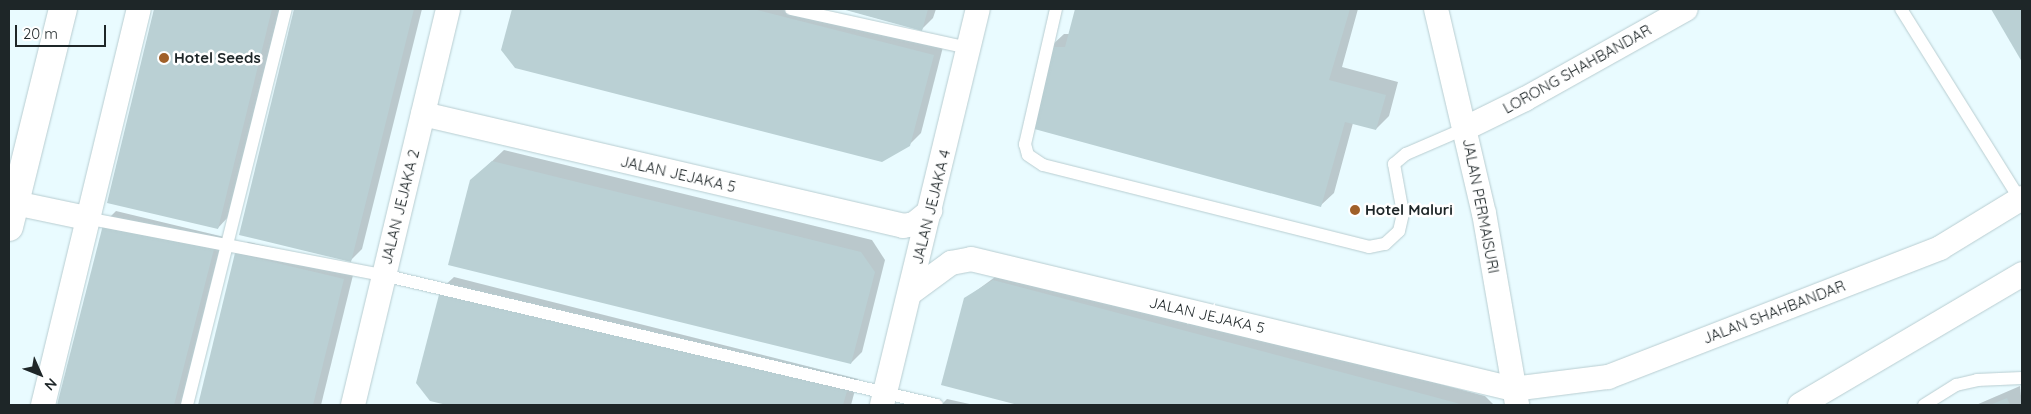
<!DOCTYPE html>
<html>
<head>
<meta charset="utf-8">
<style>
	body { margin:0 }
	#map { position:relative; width:2031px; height:414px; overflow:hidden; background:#e9fbff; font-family:Quicksand,sans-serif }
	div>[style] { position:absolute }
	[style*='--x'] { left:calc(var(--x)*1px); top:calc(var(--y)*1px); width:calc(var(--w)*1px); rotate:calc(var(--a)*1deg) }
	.shadow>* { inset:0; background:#0003 }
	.building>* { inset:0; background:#bad0d4 }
	.roads { filter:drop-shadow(0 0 1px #b8cdd1) drop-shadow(0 0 1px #b8cdd1) }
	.lane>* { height:12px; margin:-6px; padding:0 6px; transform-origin:6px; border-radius:6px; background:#fff }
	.street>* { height:24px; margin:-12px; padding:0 12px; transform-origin:12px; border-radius:12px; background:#fff }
	.secondary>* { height:28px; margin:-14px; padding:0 14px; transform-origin:14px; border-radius:14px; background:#fff }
	.dots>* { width:14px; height:14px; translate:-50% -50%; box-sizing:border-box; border:2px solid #fff; border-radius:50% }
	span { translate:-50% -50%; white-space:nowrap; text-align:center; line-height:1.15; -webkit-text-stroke:5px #fff; paint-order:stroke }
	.poi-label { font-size:15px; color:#1e2628; font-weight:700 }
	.left { translate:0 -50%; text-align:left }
	.street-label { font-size:15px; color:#1e2628 }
	.frame { position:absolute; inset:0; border:10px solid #1e2628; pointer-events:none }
	.north { position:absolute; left:15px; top:349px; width:50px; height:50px; -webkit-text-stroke:4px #fff; paint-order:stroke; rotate:134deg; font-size:14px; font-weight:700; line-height:20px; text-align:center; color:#1e2628 }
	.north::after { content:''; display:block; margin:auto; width:18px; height:22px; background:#1e2628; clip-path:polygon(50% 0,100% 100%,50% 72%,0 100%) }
	.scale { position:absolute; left:15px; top:25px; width:91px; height:22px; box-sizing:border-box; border:2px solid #1e2628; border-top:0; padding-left:6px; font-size:15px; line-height:18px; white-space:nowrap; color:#1e2628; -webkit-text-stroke:4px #fff; paint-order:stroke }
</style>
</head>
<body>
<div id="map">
	<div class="shadow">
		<div style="clip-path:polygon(155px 9px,280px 9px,229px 216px,218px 228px,109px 202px)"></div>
		<div style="clip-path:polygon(296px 9px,422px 9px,362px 249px,351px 260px,240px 234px)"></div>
		<div style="clip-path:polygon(513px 9px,808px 9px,944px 43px,921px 133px,909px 145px,502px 49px)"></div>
		<div style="clip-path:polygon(844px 9px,936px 9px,933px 18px,921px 30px)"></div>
		<div style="clip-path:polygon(1077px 9px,1358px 9px,1342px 67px,1398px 82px,1389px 116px,1376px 129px,1353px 123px,1334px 193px,1320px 206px,1050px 47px,1064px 34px,1070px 34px)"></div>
		<div style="clip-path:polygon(1992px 9px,2022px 9px,2022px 60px)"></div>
		<div style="clip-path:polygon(504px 150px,872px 240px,885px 260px,862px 352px,851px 363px,471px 181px)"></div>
		<div style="clip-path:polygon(116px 211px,224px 237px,181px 405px,58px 405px,105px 222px)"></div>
		<div style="clip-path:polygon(248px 242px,355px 267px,321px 405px,199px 405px,236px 253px)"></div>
		<div style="clip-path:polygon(1006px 269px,1485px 396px,1494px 405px,1023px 405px,943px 384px,965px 299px)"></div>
		<div style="clip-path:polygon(454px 277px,858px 379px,851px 405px,452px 405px,431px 400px,442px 288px)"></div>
		<div style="clip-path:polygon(2020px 386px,2022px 405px,1976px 405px)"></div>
		<div style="clip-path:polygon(947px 399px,974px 405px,941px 405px)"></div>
	</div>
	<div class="building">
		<div style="clip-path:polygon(154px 9px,272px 9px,218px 229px,107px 203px)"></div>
		<div style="clip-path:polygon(294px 9px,414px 9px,351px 262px,239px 235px)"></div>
		<div style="clip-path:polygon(512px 9px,753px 9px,934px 55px,910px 146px,882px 162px,515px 68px,501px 50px)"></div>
		<div style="clip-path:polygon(842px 9px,928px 9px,922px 31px)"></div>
		<div style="clip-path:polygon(1075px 9px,1350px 9px,1329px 80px,1386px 95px,1376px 130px,1345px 122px,1321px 207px,1027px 127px,1049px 47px,1065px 47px)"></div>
		<div style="clip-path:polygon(1991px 9px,2022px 9px,2022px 62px)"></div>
		<div style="clip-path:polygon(492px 161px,861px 252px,875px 272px,851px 364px,448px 265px,470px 180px)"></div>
		<div style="clip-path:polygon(104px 221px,214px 249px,174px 405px,57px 405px)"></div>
		<div style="clip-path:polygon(235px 253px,344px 279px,313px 405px,198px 405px)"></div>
		<div style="clip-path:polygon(993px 280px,1401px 388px,1464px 405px,1018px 405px,941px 385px,964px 298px)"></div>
		<div style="clip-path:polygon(441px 287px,847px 391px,843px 405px,447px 405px,430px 401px,416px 383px)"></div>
		<div style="clip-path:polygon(2007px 398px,2010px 405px,1990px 405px)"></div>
	</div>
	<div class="roads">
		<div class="lane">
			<div style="--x:791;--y:9;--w:182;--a:12.4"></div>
			<div style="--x:1056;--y:9;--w:139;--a:102.9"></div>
			<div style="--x:1025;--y:144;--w:11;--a:75"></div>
			<div style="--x:1028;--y:155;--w:18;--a:34"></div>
			<div style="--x:1043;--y:165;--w:336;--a:14.1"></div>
			<div style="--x:1369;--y:247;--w:16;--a:-11"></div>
			<div style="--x:1385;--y:244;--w:19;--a:-43"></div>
			<div style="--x:1399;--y:231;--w:18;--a:-77"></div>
			<div style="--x:1403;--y:213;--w:50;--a:-100.4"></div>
			<div style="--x:1394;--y:164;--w:16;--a:-40"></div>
			<div style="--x:1406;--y:154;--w:65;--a:-23.4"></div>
			<div style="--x:1901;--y:9;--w:229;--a:58"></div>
			<div style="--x:86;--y:218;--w:302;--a:10.9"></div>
			<div style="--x:383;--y:275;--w:569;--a:13.21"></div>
			<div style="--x:187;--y:405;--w:408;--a:-76"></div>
			<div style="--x:1924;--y:405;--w:38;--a:-32"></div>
			<div style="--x:1956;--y:385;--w:22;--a:-13"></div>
			<div style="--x:1977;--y:380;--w:45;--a:-2.5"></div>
		</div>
		<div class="street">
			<div style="--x:1436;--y:9;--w:210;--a:76.8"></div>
			<div style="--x:1484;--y:213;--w:195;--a:80.2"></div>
			<div style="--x:423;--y:114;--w:493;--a:13.1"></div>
			<div style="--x:903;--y:226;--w:11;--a:-10"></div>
			<div style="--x:914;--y:224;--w:21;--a:-39"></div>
			<div style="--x:1466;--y:128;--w:66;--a:-26.2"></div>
			<div style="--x:1525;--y:99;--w:184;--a:-29.2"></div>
			<div style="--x:15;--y:203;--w:73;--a:11.9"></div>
			<div style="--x:910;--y:293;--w:51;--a:-36.2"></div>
			<div style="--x:951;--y:263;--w:20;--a:-11"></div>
			<div style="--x:971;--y:259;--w:557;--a:13.49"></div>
			<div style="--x:1513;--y:389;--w:96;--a:-7.2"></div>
			<div style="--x:1608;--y:377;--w:356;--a:-21.2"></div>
			<div style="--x:1940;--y:248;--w:96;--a:-31.4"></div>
			<div style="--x:43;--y:405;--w:407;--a:-76.4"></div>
			<div style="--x:353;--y:405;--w:407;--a:-76.5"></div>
			<div style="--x:882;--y:405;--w:407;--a:-76.4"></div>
			<div style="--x:1800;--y:405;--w:258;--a:-30.5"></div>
		</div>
		<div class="secondary">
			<div style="--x:9;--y:227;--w:225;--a:-76.1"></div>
		</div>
	</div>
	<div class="dots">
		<div style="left:164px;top:58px;background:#a06029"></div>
		<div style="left:1355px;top:210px;background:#a06029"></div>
	</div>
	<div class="poi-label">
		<span class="left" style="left:174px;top:58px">Hotel Seeds</span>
		<span class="left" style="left:1365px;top:210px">Hotel Maluri</span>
	</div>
	<div class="street-label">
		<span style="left:1577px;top:69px;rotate:-29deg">LORONG SHAHBANDAR</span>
		<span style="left:678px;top:174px;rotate:13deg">JALAN JEJAKA 5</span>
		<span style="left:1481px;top:206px;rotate:79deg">JALAN PERMAISURI</span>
		<span style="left:400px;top:207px;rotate:-76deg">JALAN JEJAKA 2</span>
		<span style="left:931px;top:207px;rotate:-76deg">JALAN JEJAKA 4</span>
		<span style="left:1774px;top:312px;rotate:-21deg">JALAN SHAHBANDAR</span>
		<span style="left:1207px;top:315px;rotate:13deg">JALAN JEJAKA 5</span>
	</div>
	<div class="frame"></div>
	<div class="north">N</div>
	<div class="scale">20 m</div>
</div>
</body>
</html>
